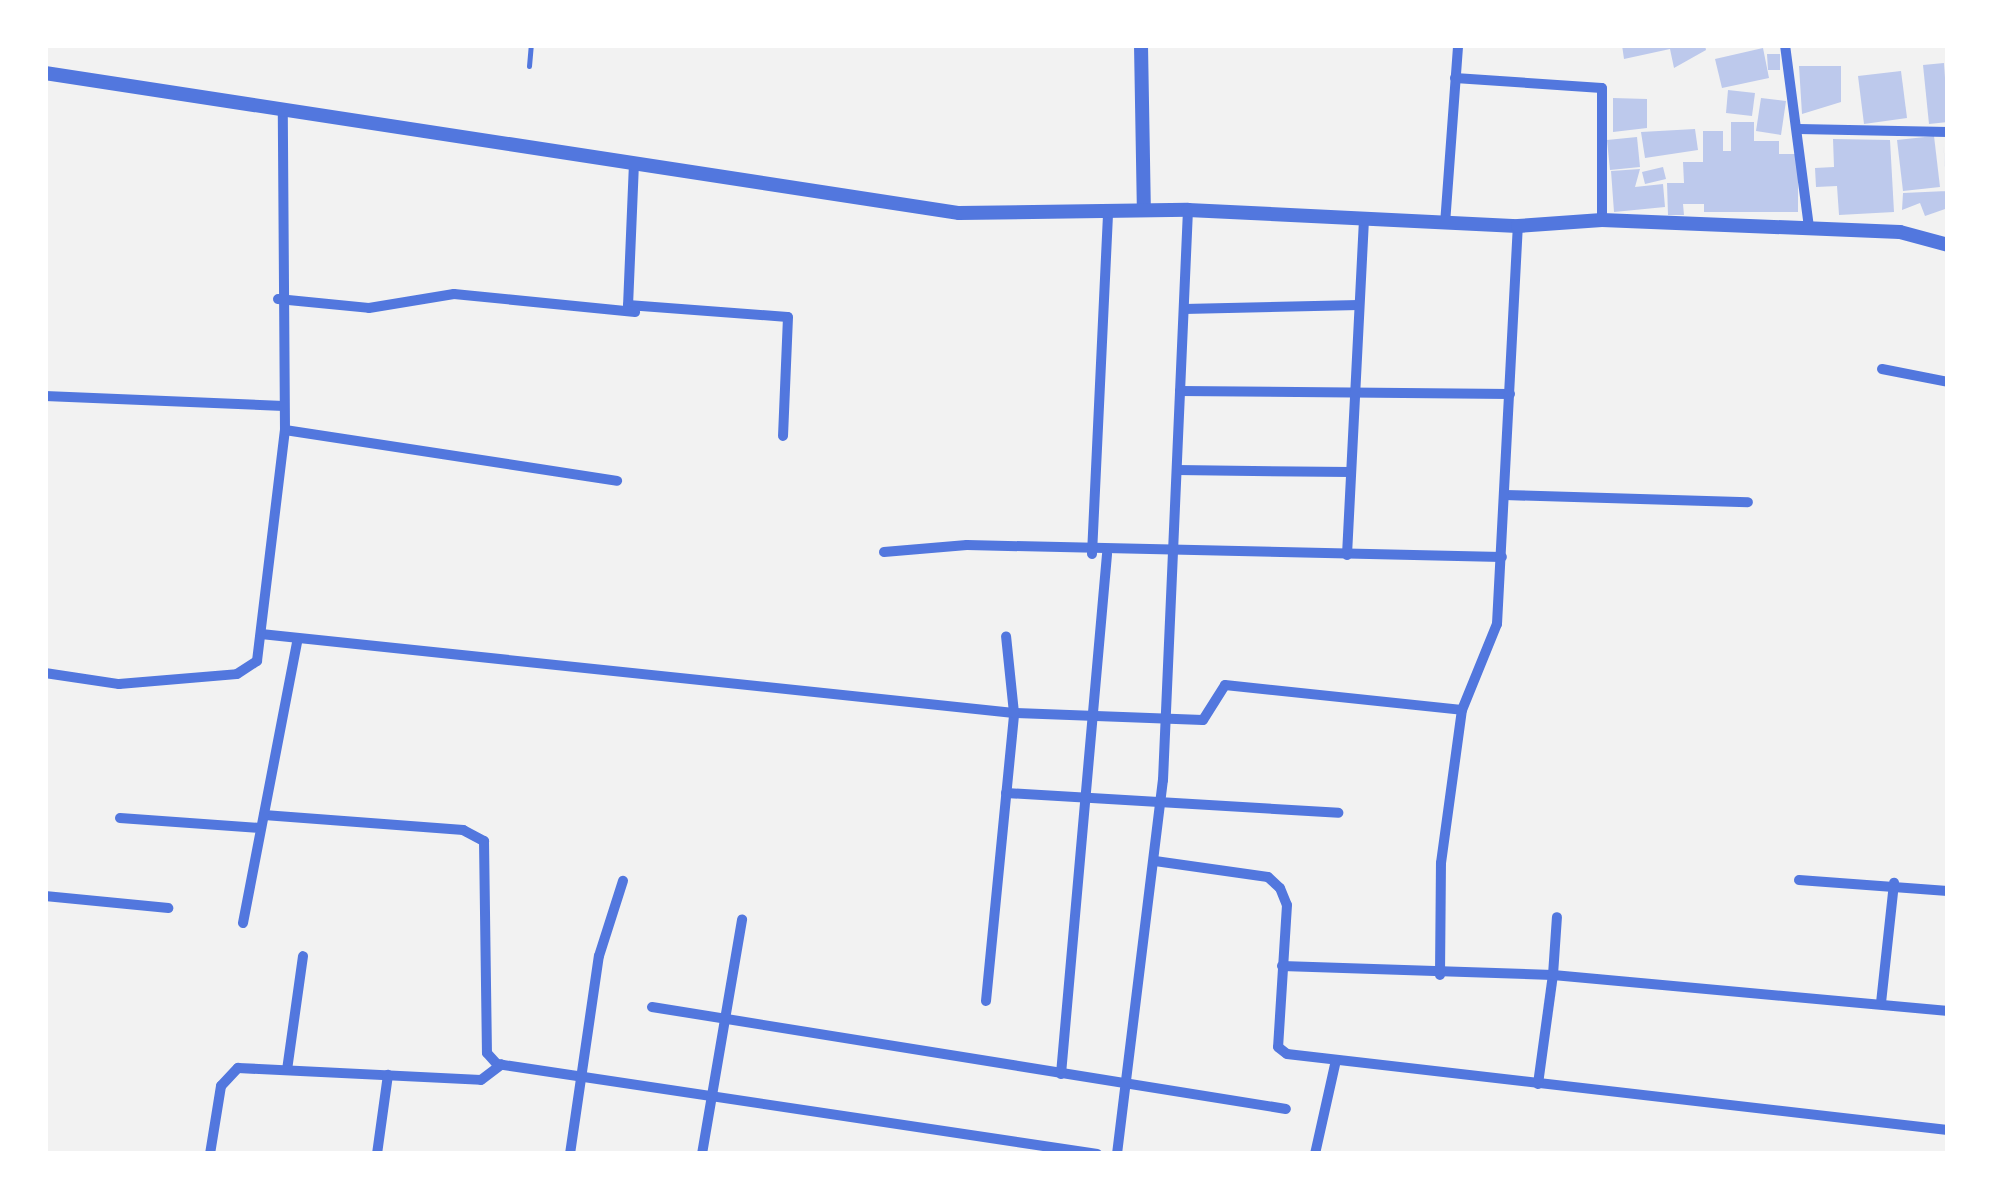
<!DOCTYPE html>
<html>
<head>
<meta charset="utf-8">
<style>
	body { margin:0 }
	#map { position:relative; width:1993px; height:1199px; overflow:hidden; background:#f2f2f2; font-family:Poppins,sans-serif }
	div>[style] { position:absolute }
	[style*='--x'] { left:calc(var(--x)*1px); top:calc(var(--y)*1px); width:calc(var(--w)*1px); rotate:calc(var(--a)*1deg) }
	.building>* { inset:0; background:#bdc9ec }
	.service>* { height:5px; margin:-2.5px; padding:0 2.5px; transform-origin:2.5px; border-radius:2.5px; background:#5277de }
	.minor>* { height:10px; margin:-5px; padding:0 5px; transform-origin:5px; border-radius:5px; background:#5277de }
	.tertiary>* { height:14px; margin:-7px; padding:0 7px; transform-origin:7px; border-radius:7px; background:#5277de }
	span { translate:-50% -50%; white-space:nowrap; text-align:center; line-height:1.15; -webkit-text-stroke:8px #fff; paint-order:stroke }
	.frame { position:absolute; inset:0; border:48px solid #fff; pointer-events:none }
</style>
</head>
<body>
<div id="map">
	<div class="building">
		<div style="clip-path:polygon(1622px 45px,1705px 45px,1706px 50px,1674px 68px,1670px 49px,1624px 59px)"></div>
		<div style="clip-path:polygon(1763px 48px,1769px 78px,1722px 88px,1715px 59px)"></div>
		<div style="clip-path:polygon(1767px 54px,1780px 54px,1780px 70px,1768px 70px)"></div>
		<div style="clip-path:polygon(1944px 63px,1948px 122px,1929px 124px,1923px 65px)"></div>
		<div style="clip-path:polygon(1799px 66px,1841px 66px,1841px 102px,1802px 114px)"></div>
		<div style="clip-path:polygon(1901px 71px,1907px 118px,1864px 124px,1858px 76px)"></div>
		<div style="clip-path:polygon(1728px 90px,1755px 93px,1752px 116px,1726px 113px)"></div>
		<div style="clip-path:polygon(1613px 98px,1647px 99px,1647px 128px,1613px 132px)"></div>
		<div style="clip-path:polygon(1761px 98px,1786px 101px,1781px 135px,1756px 131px)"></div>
		<div style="clip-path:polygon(1731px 122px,1754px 122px,1754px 141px,1779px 141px,1779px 154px,1798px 154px,1798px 212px,1704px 212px,1704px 204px,1683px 204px,1684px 215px,1668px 215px,1667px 183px,1684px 183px,1683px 162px,1703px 162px,1703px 131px,1723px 131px,1723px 151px,1731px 151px)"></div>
		<div style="clip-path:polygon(1695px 129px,1698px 150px,1645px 158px,1641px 132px)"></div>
		<div style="clip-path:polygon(1934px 136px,1940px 187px,1903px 191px,1897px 140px)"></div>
		<div style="clip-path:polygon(1637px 137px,1640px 167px,1610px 170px,1607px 140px)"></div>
		<div style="clip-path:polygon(1833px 139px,1890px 140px,1894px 212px,1839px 215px,1837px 186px,1816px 187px,1815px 168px,1834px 167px)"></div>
		<div style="clip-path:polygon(1943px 140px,1948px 208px,1925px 216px,1920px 203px,1902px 210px,1903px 193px,1947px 191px)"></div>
		<div style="clip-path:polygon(1663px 167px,1666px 179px,1645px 184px,1642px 172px)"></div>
		<div style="clip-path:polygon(1640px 169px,1635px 187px,1663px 184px,1665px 207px,1614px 212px,1611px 171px)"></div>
	</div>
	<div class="service">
		<div style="--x:529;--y:66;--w:21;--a:-85"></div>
	</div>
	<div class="minor">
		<div style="--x:1785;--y:45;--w:185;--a:82.5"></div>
		<div style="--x:1455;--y:78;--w:147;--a:3.9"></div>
		<div style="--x:1602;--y:88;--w:132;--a:90"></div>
		<div style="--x:1799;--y:129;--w:149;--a:1.2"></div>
		<div style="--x:634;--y:163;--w:142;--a:92.4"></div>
		<div style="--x:628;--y:305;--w:160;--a:4.3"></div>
		<div style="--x:788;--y:317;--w:119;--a:92.4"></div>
		<div style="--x:1445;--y:224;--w:179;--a:-85.8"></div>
		<div style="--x:278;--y:299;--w:91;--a:5.6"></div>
		<div style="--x:369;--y:308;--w:86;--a:-9.4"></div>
		<div style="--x:454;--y:294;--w:182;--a:5.7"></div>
		<div style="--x:1184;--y:309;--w:175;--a:-1.3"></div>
		<div style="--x:1882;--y:369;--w:67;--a:11.1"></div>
		<div style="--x:1180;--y:391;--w:330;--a:0.5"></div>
		<div style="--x:45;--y:396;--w:239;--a:2.4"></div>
		<div style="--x:285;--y:430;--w:336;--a:8.7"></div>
		<div style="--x:1177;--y:470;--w:173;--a:0.7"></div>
		<div style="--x:1505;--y:495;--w:243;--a:1.7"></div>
		<div style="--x:884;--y:552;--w:83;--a:-4.8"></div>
		<div style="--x:967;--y:545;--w:535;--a:1.28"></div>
		<div style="--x:1092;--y:554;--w:344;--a:-87.3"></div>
		<div style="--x:1347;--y:555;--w:335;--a:-87.1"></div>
		<div style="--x:261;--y:634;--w:757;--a:5.99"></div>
		<div style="--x:1014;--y:713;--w:189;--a:2.1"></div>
		<div style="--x:1203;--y:720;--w:41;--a:-57.8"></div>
		<div style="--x:1225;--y:685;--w:238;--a:6"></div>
		<div style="--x:1462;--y:710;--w:93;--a:-67.9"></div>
		<div style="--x:1497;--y:624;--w:399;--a:-87"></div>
		<div style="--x:45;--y:673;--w:75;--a:8.5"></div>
		<div style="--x:119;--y:684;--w:118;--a:-4.8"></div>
		<div style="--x:237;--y:674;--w:24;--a:-33"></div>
		<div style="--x:257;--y:661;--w:233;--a:-83.1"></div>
		<div style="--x:285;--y:430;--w:322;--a:-90.4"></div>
		<div style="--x:1006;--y:793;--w:333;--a:3.4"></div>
		<div style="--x:264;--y:815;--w:200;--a:4.3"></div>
		<div style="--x:463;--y:830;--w:24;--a:28"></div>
		<div style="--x:484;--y:841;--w:212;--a:89.2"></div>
		<div style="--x:487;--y:1053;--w:15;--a:48"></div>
		<div style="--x:497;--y:1064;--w:607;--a:8.53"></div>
		<div style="--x:120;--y:818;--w:141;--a:4.1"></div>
		<div style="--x:1155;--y:861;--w:114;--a:8.1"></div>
		<div style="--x:1268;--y:877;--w:16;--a:43"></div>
		<div style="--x:1280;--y:888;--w:18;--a:68"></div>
		<div style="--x:1287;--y:905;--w:142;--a:93.6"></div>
		<div style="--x:1278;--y:1047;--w:11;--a:38"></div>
		<div style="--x:1287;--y:1054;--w:665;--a:6.56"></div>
		<div style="--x:1799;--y:880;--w:149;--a:4.2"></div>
		<div style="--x:45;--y:896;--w:124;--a:5.6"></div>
		<div style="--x:243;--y:923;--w:286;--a:-79.1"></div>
		<div style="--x:1282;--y:966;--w:271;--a:1.9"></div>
		<div style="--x:1553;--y:975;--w:58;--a:-86.1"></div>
		<div style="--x:1440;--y:975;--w:112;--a:-89.5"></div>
		<div style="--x:1441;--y:863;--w:154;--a:-82.2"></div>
		<div style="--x:986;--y:1001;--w:289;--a:-84.4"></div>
		<div style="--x:1014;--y:713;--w:77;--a:-95.9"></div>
		<div style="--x:1881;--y:1003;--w:121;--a:-83.8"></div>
		<div style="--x:652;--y:1007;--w:642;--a:9.14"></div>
		<div style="--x:287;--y:1070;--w:115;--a:-82"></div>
		<div style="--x:1061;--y:1074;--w:522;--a:-84.94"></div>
		<div style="--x:1538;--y:1084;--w:110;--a:-82.2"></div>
		<div style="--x:1553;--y:975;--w:397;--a:5.2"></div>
		<div style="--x:210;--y:1154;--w:69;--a:-80.8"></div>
		<div style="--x:221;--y:1086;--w:25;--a:-47"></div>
		<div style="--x:238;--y:1068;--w:243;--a:2.8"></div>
		<div style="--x:481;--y:1080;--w:26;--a:-37"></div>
		<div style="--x:377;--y:1154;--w:80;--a:-82.1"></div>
		<div style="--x:570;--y:1154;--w:200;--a:-81.7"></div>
		<div style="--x:599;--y:956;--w:79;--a:-72.3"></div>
		<div style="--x:702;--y:1154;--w:238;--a:-80.3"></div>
		<div style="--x:1117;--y:1154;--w:377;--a:-83"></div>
		<div style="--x:1163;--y:780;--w:571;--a:-87.49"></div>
		<div style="--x:1315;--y:1154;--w:96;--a:-77.4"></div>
	</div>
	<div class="tertiary">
		<div style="--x:1141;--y:45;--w:165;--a:89"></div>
		<div style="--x:45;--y:73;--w:925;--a:8.71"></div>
		<div style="--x:959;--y:213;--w:229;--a:-0.8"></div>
		<div style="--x:1188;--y:210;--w:330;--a:2.8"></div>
		<div style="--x:1518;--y:226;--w:84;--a:-4.1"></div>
		<div style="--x:1602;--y:220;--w:298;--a:2.3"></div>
		<div style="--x:1900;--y:232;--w:50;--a:15.2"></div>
	</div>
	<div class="frame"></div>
</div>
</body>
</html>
